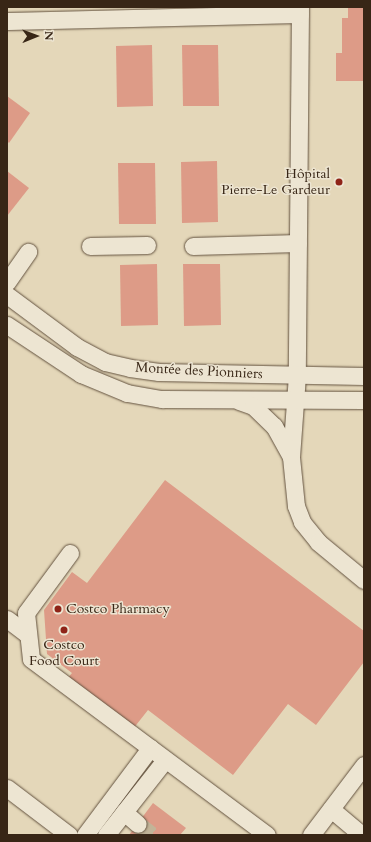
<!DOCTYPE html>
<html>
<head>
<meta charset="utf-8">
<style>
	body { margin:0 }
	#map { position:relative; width:371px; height:842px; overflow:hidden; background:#e4d7b9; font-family:Cardo,serif }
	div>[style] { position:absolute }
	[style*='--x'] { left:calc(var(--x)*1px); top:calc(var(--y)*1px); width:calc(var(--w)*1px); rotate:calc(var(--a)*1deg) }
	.building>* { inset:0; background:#dd9b87 }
	.minor-tunnel>* { height:17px; margin-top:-8.5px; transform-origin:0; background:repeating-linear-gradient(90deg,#c2b498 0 17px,transparent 0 25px) }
	.roads { filter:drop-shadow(0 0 1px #63523f) drop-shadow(0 0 1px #63523f) }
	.minor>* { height:17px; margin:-8.5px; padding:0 8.5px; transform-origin:8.5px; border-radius:8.5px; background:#ede5d2 }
	.dots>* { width:11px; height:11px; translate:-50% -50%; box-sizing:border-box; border:2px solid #ede5d2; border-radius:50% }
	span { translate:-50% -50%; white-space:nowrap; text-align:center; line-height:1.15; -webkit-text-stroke:3px #ede5d2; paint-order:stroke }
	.poi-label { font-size:14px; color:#382616 }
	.right { translate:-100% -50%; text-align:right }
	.left { translate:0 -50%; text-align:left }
	.street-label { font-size:14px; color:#382616 }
	.frame { position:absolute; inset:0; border:8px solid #382616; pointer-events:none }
	.north { position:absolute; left:16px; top:16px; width:40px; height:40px; -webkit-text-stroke:3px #ede5d2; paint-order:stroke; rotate:89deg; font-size:11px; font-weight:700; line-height:16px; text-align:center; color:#382616 }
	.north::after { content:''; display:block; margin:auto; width:14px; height:18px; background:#382616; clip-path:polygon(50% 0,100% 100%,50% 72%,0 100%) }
</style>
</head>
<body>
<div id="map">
	<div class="building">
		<div style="clip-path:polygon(348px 7px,364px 7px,364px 81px,336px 81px,336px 53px,342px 53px,342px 18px,348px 18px)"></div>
		<div style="clip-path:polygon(152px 45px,153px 106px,117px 107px,116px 46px)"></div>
		<div style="clip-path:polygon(182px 45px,218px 45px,219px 106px,183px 106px)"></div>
		<div style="clip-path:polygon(7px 96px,30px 113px,9px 143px,7px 141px)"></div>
		<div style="clip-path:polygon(217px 161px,218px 222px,182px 223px,181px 162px)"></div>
		<div style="clip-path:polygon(118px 163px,155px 163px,156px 224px,119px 224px)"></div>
		<div style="clip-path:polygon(7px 171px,29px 188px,7px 216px)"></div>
		<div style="clip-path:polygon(157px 264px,158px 325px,121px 326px,120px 265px)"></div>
		<div style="clip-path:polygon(183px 264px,220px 264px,221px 325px,184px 326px)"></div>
		<div style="clip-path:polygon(165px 480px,364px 631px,364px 662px,316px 725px,288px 704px,233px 775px,148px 710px,133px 729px,67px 679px,72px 673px,47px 654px,44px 610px,72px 572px,87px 583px)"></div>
		<div style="clip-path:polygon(153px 803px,186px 828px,180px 835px,129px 835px)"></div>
	</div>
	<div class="minor-tunnel">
		<div style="--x:138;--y:824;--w:18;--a:38"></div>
	</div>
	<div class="roads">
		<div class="minor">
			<div style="--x:300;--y:7;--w:368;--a:90.5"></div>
			<div style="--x:297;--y:375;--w:82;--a:94.2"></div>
			<div style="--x:291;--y:457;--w:49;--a:84.2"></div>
			<div style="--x:296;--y:506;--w:17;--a:69"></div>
			<div style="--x:302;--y:522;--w:26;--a:51"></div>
			<div style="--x:318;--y:542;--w:60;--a:39.6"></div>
			<div style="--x:7;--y:21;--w:293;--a:-1.4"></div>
			<div style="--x:90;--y:246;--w:57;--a:-1"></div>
			<div style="--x:193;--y:246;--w:105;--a:-1.6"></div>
			<div style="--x:7;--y:282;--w:37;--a:-55"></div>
			<div style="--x:7;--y:295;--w:87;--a:36.6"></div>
			<div style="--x:77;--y:347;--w:32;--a:28"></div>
			<div style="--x:105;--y:362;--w:26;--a:13"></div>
			<div style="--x:130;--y:368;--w:29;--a:8"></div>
			<div style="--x:159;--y:372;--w:205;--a:1.1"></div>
			<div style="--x:7;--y:325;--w:89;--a:33.5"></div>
			<div style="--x:81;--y:374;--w:50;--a:22.4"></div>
			<div style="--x:127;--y:393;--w:36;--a:10"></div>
			<div style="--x:162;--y:399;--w:202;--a:0.3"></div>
			<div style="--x:239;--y:401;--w:15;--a:20"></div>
			<div style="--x:253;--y:406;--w:29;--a:44"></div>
			<div style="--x:274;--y:426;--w:33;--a:61"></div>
			<div style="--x:70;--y:553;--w:74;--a:126.3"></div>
			<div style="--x:26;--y:613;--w:46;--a:83.8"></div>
			<div style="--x:31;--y:659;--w:294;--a:36.7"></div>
			<div style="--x:7;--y:619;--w:26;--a:37"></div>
			<div style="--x:7;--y:788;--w:78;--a:37.2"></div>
			<div style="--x:331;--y:809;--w:40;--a:40"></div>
			<div style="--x:124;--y:812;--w:18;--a:41"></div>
			<div style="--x:85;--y:835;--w:109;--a:-53.2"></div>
			<div style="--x:106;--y:835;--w:95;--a:-51.8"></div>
			<div style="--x:311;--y:835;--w:88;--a:-52.9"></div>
		</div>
	</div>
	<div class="dots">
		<div style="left:339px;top:182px;background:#8f2418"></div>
		<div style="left:58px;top:609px;background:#8f2418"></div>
		<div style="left:64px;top:630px;background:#8f2418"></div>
	</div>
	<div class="poi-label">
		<span class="right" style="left:330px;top:182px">Hôpital<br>Pierre-Le Gardeur</span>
		<span class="left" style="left:66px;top:609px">Costco Pharmacy</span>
		<span style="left:64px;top:653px">Costco<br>Food Court</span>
	</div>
	<div class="street-label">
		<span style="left:199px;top:371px;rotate:3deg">Montée des Pionniers</span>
	</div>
	<div class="frame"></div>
	<div class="north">N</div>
</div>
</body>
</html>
